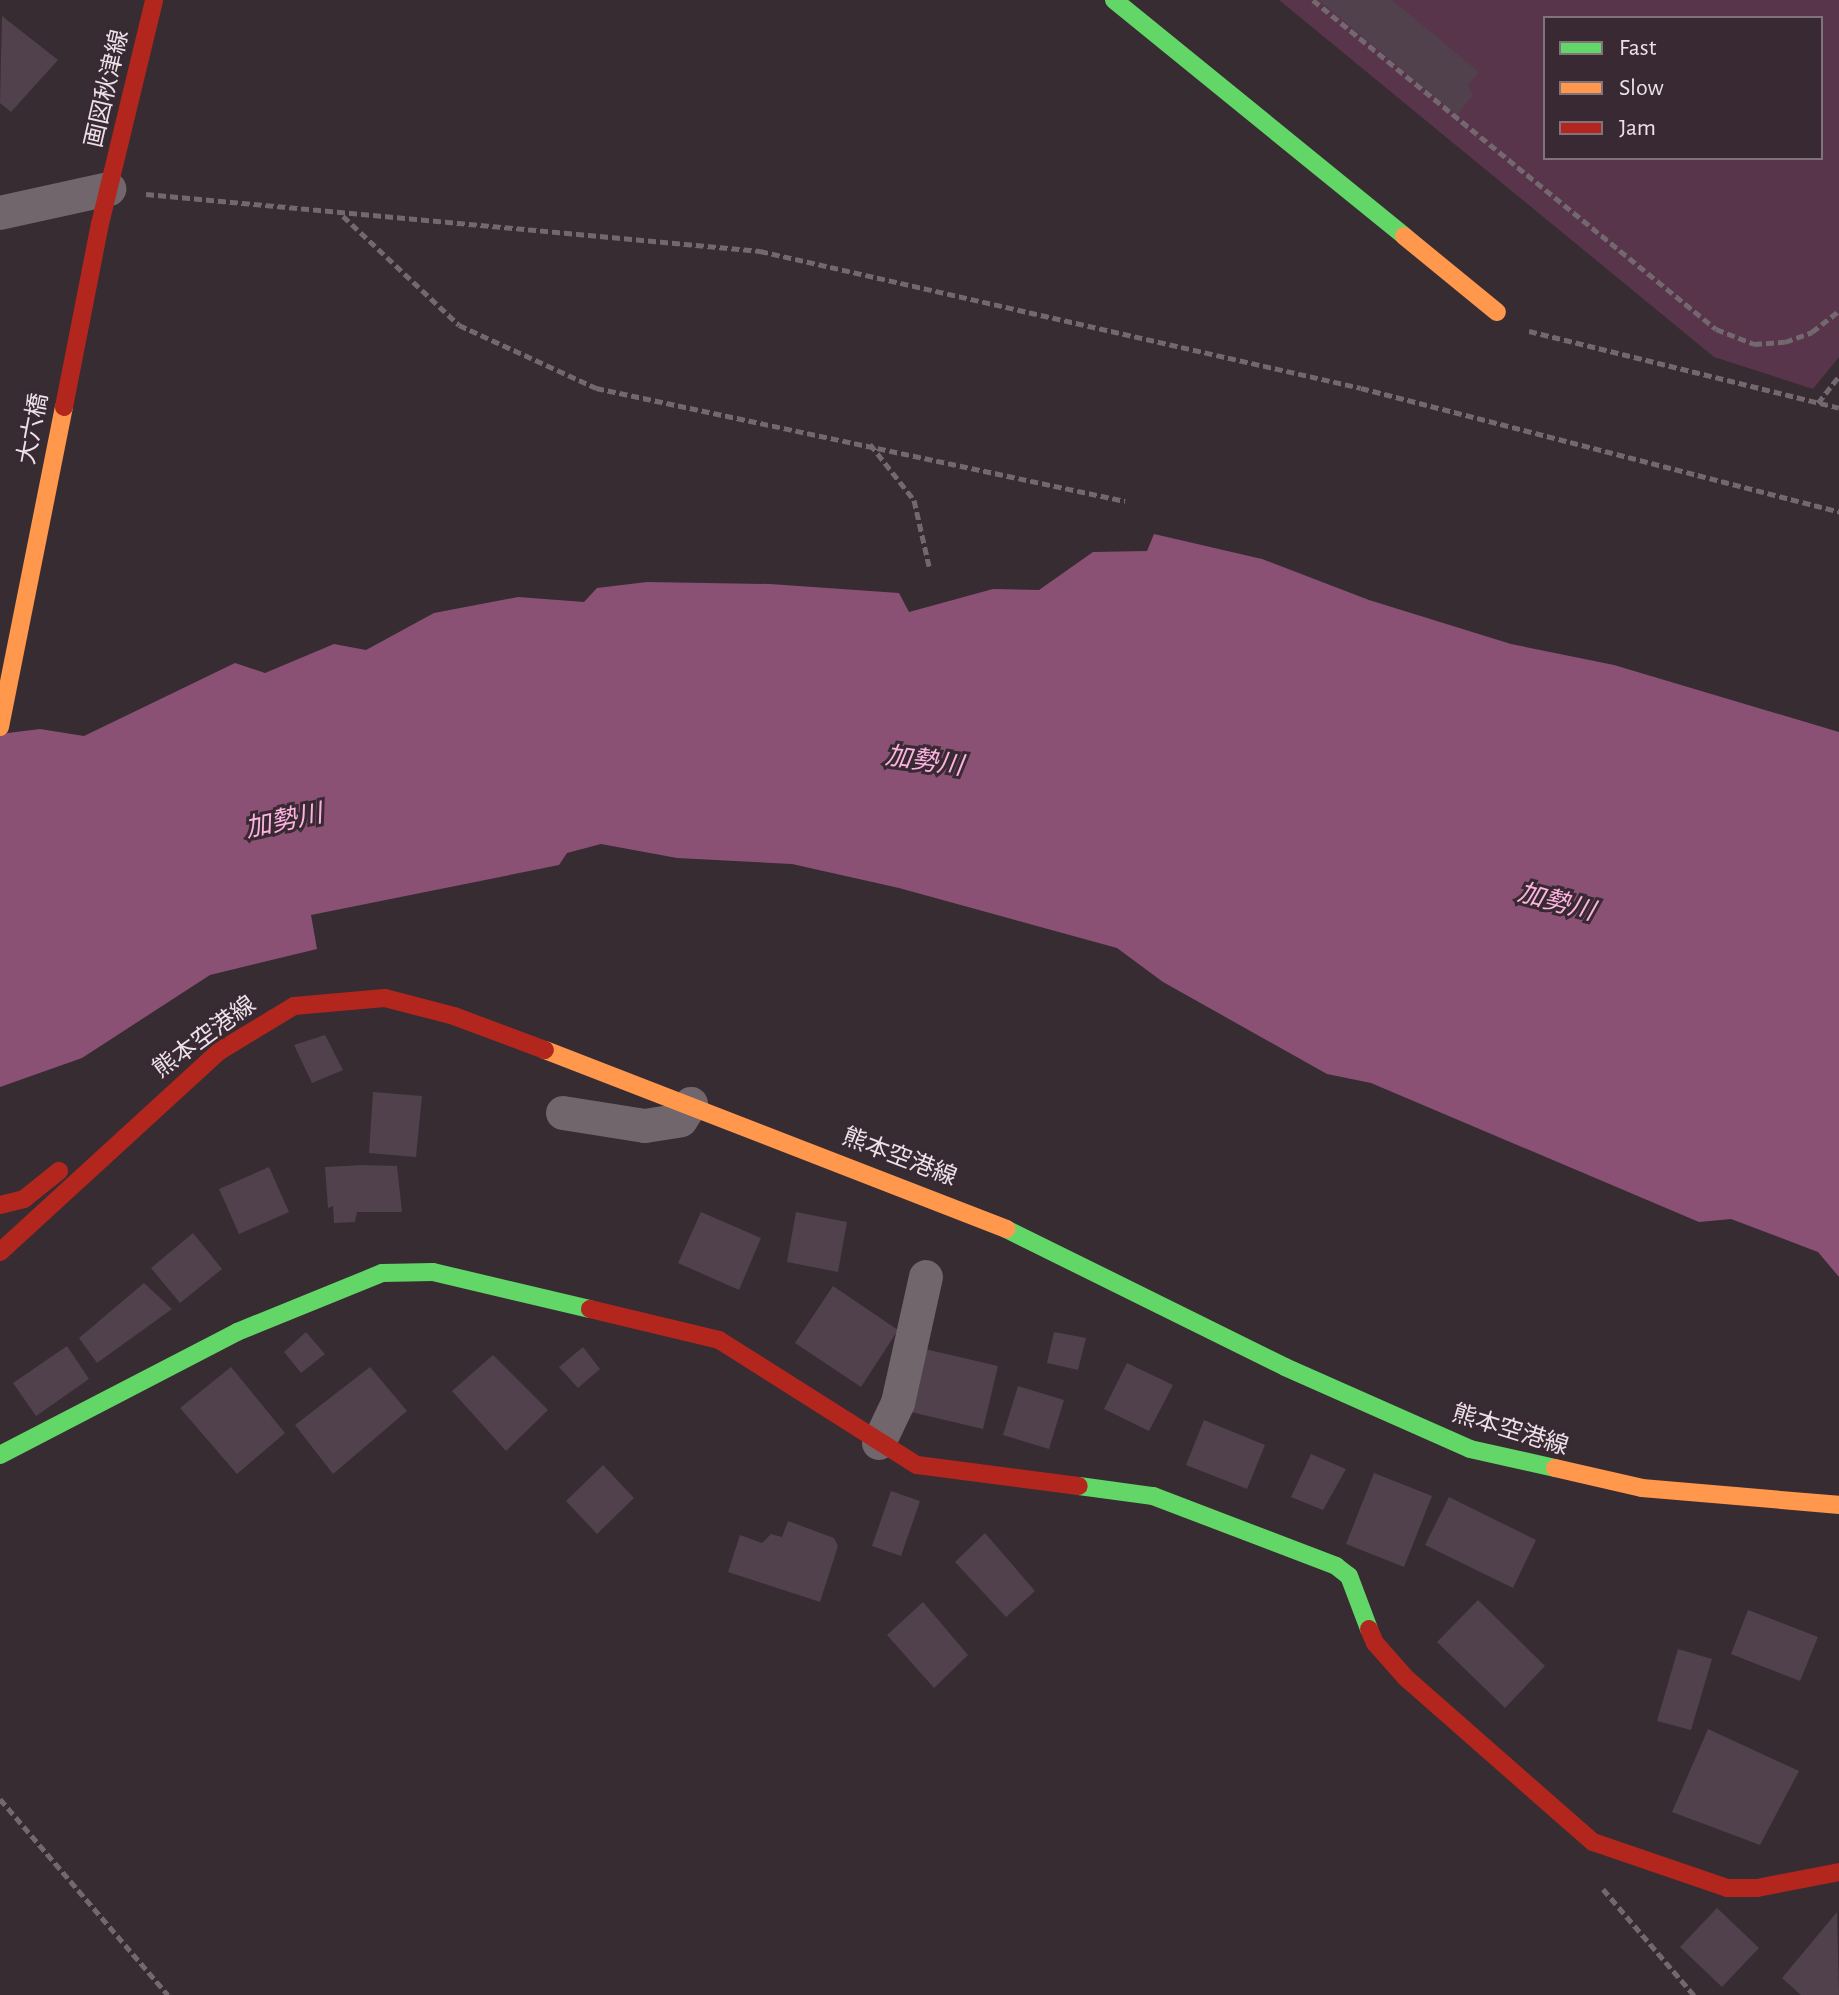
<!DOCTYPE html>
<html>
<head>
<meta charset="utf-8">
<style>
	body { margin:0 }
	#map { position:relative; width:1839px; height:1995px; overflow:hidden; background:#362c32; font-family:"Alegreya Sans","Noto Sans JP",sans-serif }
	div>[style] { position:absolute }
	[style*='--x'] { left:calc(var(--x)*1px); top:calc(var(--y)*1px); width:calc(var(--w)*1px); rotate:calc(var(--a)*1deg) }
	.green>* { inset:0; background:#58354b }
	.water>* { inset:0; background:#8a5175 }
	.building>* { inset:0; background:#51414c }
	.path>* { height:5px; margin-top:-2.5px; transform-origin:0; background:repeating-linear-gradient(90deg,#72686e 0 8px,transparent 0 12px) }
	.street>* { height:34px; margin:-17px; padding:0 17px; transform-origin:17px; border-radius:17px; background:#71666c }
	.fast>* { height:18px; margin:-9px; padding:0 9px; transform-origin:9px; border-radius:9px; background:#63d668 }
	.slow>* { height:18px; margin:-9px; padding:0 9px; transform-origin:9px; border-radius:9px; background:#ff974d }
	.jam>* { height:18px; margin:-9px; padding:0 9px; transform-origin:9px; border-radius:9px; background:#b3261e }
	span { translate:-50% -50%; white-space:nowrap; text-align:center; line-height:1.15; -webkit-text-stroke:6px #392933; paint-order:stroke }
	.street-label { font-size:24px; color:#ece1e8 }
	.water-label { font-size:26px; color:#fcb3e0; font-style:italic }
	.legend { position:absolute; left:1543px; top:16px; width:280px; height:144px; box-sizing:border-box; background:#392933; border:2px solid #81737b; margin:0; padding:10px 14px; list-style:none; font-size:24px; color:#ece1e8 }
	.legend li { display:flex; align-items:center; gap:16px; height:40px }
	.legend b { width:40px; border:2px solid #81737b }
</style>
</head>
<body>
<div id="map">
	<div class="green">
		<div style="clip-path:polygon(evenodd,1279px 0,1839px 0,1839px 357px,1813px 389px,1714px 357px,1279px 0,1545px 18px,1821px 18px,1821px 158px,1545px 158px,1545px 18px)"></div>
	</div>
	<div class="water">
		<div style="clip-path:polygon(1154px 534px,1262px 559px,1369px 600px,1511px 644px,1614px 665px,1839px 732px,1839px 1277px,1818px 1252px,1731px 1219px,1699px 1222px,1371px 1083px,1327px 1074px,1163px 982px,1117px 948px,899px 888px,792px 864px,677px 858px,601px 844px,567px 853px,559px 865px,311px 915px,317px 949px,210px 975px,82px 1058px,0 1087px,0 734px,40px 729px,84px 736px,235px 663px,265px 673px,334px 644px,366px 650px,434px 613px,518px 597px,584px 602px,597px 588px,647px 582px,770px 584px,899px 593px,909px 612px,993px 589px,1039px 590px,1093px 552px,1147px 551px)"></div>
	</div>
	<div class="building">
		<div style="clip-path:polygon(1319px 0,1392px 0,1479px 72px,1468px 85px,1473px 95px,1457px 115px)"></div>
		<div style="clip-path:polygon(2px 16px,58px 60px,11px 112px,0 103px)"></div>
		<div style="clip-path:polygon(325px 1035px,343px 1070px,312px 1083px,294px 1045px)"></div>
		<div style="clip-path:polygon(373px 1092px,422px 1096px,416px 1157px,369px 1153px)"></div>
		<div style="clip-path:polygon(363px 1165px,397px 1166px,402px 1212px,357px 1212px,355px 1222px,334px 1223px,333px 1206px,328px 1208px,325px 1167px)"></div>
		<div style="clip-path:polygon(269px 1167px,289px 1212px,239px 1234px,219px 1189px)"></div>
		<div style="clip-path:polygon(701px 1212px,761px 1238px,739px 1290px,678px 1263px)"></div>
		<div style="clip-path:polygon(796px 1212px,847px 1222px,838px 1272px,787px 1262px)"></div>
		<div style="clip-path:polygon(193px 1233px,222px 1269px,180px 1303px,151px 1268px)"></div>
		<div style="clip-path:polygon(144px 1283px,172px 1309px,97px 1363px,79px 1338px)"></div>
		<div style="clip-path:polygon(833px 1286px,898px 1330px,861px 1387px,795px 1343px)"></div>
		<div style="clip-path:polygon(306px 1332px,325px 1354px,301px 1373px,284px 1352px)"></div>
		<div style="clip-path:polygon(1054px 1332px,1086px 1338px,1078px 1370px,1047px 1363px)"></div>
		<div style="clip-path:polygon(67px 1346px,89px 1379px,36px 1416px,13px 1383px)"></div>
		<div style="clip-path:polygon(583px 1347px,600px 1369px,578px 1388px,559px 1367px)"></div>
		<div style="clip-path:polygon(925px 1349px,998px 1366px,983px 1429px,911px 1412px)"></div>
		<div style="clip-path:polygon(493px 1355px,548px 1410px,506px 1451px,452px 1391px)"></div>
		<div style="clip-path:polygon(1127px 1363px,1173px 1385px,1149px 1431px,1104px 1409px)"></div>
		<div style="clip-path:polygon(231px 1367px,285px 1433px,237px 1474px,180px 1408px)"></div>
		<div style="clip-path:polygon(370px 1367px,407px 1411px,333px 1474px,295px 1425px)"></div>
		<div style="clip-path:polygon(1018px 1386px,1064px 1400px,1049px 1449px,1003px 1435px)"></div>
		<div style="clip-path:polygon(1204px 1420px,1265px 1445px,1247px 1489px,1186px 1465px)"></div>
		<div style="clip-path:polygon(1311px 1454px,1346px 1469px,1323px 1510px,1291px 1497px)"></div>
		<div style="clip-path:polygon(603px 1465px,634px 1498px,597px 1534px,566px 1501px)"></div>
		<div style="clip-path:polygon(1374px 1473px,1432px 1496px,1404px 1567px,1346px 1544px)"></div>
		<div style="clip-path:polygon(891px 1491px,920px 1501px,901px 1556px,872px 1546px)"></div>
		<div style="clip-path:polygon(1449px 1497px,1536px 1540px,1513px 1588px,1425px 1545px)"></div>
		<div style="clip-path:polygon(788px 1521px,834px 1538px,838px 1546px,820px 1602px,728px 1572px,740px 1535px,762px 1543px,771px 1534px,782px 1537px)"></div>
		<div style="clip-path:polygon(985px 1533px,1035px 1591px,1006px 1617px,955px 1562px)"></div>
		<div style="clip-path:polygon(1478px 1600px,1545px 1666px,1505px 1708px,1437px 1642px)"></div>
		<div style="clip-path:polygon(923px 1602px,968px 1655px,934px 1688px,887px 1635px)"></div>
		<div style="clip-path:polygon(1748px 1610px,1818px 1637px,1800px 1681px,1731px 1654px)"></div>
		<div style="clip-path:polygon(1678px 1649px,1712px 1659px,1691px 1730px,1657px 1721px)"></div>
		<div style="clip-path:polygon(1708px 1729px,1799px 1771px,1760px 1845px,1672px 1812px)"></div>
		<div style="clip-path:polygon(1717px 1908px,1759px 1948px,1722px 1987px,1680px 1947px)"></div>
		<div style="clip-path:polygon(1837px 1912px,1839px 1995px,1801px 1995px,1782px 1978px)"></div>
	</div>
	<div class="path">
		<div style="--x:1313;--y:0;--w:520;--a:39.23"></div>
		<div style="--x:1716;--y:329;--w:41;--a:21.5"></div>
		<div style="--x:1754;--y:344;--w:31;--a:-4"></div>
		<div style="--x:1785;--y:342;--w:29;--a:-20"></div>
		<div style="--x:1812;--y:332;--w:34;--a:-38"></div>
		<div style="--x:146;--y:194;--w:617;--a:5.3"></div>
		<div style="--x:760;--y:251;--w:616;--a:12.84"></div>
		<div style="--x:1361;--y:388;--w:494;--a:14.5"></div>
		<div style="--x:343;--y:216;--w:159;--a:43.2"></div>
		<div style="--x:459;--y:325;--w:151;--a:24.7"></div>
		<div style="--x:596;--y:388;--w:541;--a:12.06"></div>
		<div style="--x:1529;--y:331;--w:319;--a:13.9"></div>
		<div style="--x:1818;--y:403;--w:34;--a:-52"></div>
		<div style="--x:870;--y:444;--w:71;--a:51.8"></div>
		<div style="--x:914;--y:500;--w:68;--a:77.2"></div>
		<div style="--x:0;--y:1799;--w:258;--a:49.4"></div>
		<div style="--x:1603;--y:1889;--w:140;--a:49.4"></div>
	</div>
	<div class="street">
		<div style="--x:0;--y:213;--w:112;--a:-12.4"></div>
		<div style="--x:563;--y:1113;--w:83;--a:9"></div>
		<div style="--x:645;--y:1126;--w:36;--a:-9"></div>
		<div style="--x:681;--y:1120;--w:19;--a:-58"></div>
		<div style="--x:879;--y:1443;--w:44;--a:-64.6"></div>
		<div style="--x:898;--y:1403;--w:129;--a:-77.5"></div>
	</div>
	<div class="fast">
		<div style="--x:1114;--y:0;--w:374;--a:39.1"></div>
		<div style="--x:1006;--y:1229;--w:311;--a:26.3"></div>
		<div style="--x:1285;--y:1367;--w:202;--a:23.9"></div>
		<div style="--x:1470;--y:1449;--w:87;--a:12.6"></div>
		<div style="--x:0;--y:1455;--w:267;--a:-27.4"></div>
		<div style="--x:237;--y:1332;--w:157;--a:-22.1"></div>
		<div style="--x:382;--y:1273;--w:51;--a:-1.1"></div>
		<div style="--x:433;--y:1272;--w:161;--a:13.3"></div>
		<div style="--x:1079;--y:1486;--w:75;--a:7.7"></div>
		<div style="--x:1153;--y:1496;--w:196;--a:20.9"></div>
		<div style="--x:1336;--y:1566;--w:16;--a:38"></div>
		<div style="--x:1349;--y:1576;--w:57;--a:69.3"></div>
	</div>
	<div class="slow">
		<div style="--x:1404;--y:236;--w:120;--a:39.3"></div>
		<div style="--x:0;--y:727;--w:326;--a:-78.7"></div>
		<div style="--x:545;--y:1050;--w:495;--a:21.2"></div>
		<div style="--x:1555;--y:1468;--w:89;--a:12.9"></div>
		<div style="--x:1642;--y:1488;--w:198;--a:4.9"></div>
	</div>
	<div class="jam">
		<div style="--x:64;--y:407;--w:187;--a:-78.9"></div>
		<div style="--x:100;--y:224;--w:230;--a:-76.4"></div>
		<div style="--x:0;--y:1205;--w:25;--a:-14"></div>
		<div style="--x:24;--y:1199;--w:45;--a:-38.7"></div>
		<div style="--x:0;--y:1252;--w:296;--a:-42.5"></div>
		<div style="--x:218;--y:1052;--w:89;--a:-31.2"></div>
		<div style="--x:294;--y:1006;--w:91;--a:-5"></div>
		<div style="--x:385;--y:998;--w:71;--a:14.6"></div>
		<div style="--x:454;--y:1016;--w:97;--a:20.5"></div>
		<div style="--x:590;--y:1309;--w:133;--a:13.5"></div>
		<div style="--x:719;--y:1340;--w:234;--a:32.3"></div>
		<div style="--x:917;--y:1465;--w:163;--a:7.4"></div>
		<div style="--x:1369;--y:1629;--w:15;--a:67"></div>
		<div style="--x:1375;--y:1643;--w:47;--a:48.5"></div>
		<div style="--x:1406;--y:1678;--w:249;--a:41.3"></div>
		<div style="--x:1593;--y:1842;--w:142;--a:18.9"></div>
		<div style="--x:1727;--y:1888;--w:30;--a:0"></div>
		<div style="--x:1757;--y:1888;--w:84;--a:-11"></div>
	</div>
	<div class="street-label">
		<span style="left:108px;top:89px;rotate:-77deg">画図秋津線</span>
		<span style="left:34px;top:429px;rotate:-79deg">大六橋</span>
		<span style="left:205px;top:1038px;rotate:-36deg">熊本空港線</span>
		<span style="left:899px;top:1158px;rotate:21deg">熊本空港線</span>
		<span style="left:1510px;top:1431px;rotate:17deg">熊本空港線</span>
	</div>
	<div class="water-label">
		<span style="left:924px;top:762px;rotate:8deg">加勢川</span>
		<span style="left:284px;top:822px;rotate:-12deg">加勢川</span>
		<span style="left:1556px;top:903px;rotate:15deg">加勢川</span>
	</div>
	<ul class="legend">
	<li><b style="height:10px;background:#63d668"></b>Fast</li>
	<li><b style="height:10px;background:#ff974d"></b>Slow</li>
	<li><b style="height:10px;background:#b3261e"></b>Jam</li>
	</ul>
</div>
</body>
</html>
